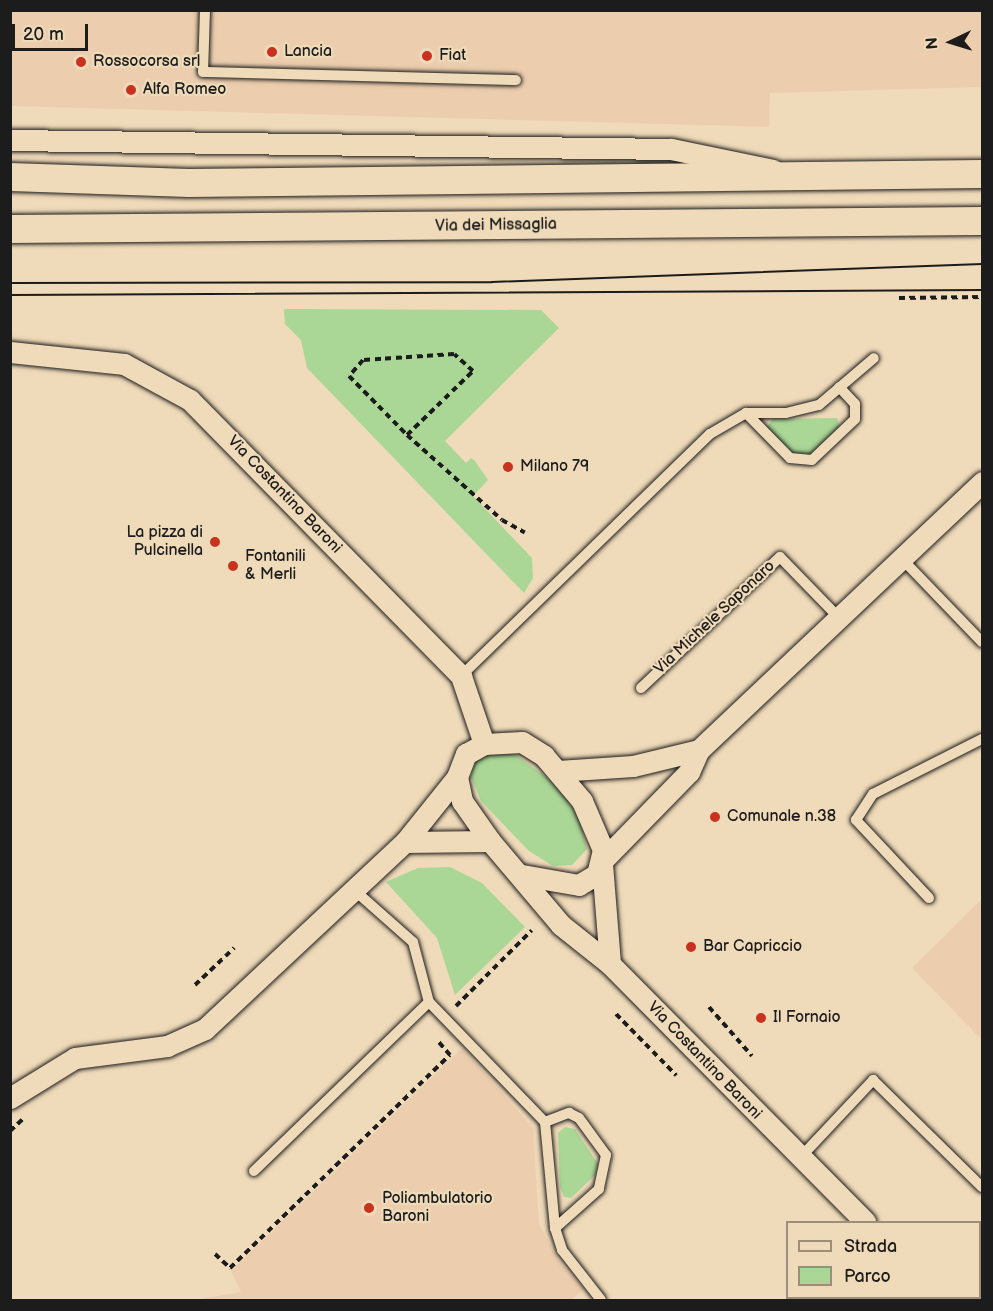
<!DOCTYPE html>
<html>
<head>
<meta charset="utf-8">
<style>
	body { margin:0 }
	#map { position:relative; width:993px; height:1311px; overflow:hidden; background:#efdab9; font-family:"Balsamiq Sans",sans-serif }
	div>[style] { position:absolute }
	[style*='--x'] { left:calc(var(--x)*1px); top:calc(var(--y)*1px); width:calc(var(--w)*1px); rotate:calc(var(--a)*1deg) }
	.built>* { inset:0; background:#ecceae }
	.green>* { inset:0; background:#abd796 }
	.path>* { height:4px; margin-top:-2px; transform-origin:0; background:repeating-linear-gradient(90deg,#1c1c1c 0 6px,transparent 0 10.5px) }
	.roads { filter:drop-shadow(0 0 2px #1c1c1c) drop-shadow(0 0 2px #1c1c1c) }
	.lane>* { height:10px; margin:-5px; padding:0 5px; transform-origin:5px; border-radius:5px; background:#efdab9 }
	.street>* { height:21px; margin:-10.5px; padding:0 10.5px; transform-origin:10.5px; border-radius:10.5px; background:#efdab9 }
	.secondary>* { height:28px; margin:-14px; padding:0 14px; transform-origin:14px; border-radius:14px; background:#efdab9 }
	.tram>* { height:1.5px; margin:-0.75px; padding:0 0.75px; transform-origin:0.75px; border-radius:0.75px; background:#1c1c1c }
	.dots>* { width:16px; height:16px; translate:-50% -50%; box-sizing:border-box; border:3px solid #efdab9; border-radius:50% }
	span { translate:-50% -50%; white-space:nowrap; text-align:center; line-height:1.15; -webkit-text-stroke:4.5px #efdab9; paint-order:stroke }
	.poi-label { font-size:16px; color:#1c1c1c }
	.left { translate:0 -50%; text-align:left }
	.right { translate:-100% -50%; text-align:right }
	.street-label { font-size:16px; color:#1c1c1c }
	.frame { position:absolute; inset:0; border:12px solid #1c1c1c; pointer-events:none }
	.legend { position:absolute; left:786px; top:1221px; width:195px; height:78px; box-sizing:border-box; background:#efdab9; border:2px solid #9b8e7a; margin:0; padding:8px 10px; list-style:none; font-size:18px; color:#1c1c1c }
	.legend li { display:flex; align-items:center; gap:12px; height:30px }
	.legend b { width:30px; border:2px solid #9b8e7a }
	.north { position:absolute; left:921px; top:12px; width:60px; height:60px; -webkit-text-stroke:4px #efdab9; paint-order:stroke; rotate:266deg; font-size:16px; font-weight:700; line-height:24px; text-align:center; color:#1c1c1c }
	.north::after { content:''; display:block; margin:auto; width:21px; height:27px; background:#1c1c1c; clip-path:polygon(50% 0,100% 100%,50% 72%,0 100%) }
	.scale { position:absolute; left:12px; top:24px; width:76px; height:27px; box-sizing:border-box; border:3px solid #1c1c1c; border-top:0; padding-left:8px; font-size:18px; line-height:21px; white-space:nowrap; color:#1c1c1c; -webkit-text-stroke:4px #efdab9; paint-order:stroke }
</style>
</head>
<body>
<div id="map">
	<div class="built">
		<div style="clip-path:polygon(11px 11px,982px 11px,982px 87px,770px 93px,769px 127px,11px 106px)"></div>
		<div style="clip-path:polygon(982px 899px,982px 1040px,912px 968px)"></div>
		<div style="clip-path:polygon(462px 1048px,533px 1128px,539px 1224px,559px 1261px,584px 1289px,572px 1300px,194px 1300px,241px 1292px,231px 1271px)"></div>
	</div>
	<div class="green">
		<div style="clip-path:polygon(284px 309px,541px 310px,559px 328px,445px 441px,466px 463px,471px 458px,475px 461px,488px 480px,473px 496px,532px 558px,533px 578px,524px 593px,307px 368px,301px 340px,285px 324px)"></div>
		<div style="clip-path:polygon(837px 418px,840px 428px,813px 455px,791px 454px,766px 428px,773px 419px)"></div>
		<div style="clip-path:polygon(509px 750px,557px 785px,579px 817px,587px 849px,572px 865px,553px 866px,529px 851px,481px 801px,471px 777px,474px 758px)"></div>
		<div style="clip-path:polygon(450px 867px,482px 883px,525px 927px,455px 995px,437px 938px,386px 882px,418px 868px)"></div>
		<div style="clip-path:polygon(565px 1127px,575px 1129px,598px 1164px,595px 1175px,571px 1198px,564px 1197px,560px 1187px,558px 1133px)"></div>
	</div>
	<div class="path">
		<div style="--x:899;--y:298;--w:83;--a:-0.7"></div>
		<div style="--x:407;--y:435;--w:92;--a:-44.1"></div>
		<div style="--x:473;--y:371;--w:25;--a:-138"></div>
		<div style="--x:454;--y:354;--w:91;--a:176.2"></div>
		<div style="--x:363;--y:360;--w:21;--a:131"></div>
		<div style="--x:349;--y:376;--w:83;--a:45.5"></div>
		<div style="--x:407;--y:435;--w:127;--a:41.8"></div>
		<div style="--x:502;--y:520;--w:26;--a:29"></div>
		<div style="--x:195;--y:985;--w:54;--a:-43.5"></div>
		<div style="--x:456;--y:1006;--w:107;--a:-45"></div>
		<div style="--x:709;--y:1007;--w:65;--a:48.7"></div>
		<div style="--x:616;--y:1014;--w:86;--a:45.5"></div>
		<div style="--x:10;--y:1131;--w:18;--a:-43"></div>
		<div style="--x:215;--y:1254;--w:21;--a:43"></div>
		<div style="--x:230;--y:1268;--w:306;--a:-44.1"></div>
		<div style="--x:450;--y:1055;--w:20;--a:-131"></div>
		<div style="--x:868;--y:1298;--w:2;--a:63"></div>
		<div style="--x:909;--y:1300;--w:2;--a:-63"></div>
	</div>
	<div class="roads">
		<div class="lane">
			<div style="--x:205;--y:10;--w:62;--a:91.8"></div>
			<div style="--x:203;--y:72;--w:313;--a:1.5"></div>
			<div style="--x:746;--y:413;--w:63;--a:45.6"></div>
			<div style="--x:790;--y:458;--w:22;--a:5"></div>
			<div style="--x:812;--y:460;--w:59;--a:-43.6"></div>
			<div style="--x:855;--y:419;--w:15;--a:-90"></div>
			<div style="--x:855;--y:404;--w:23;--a:-133"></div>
			<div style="--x:903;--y:560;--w:114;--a:46.1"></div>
			<div style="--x:461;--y:676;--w:347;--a:-44.2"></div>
			<div style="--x:710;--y:434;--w:42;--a:-30.3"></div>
			<div style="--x:746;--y:413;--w:40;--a:0"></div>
			<div style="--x:786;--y:413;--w:34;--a:-14"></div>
			<div style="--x:819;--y:405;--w:72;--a:-40.5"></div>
			<div style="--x:641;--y:688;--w:191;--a:-43.3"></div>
			<div style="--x:780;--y:557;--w:86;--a:45.9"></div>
			<div style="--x:353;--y:889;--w:80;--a:41.5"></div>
			<div style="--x:413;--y:942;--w:62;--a:75.1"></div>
			<div style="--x:429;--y:1002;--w:167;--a:46"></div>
			<div style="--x:545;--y:1122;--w:106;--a:84.6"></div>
			<div style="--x:555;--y:1228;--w:23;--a:72"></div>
			<div style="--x:562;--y:1250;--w:63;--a:52"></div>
			<div style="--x:929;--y:898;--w:107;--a:-133.1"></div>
			<div style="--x:856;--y:820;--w:31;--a:-57"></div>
			<div style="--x:873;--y:794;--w:122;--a:-26.8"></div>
			<div style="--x:545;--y:1122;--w:26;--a:-21"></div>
			<div style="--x:569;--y:1113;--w:11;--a:27"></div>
			<div style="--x:579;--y:1118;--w:46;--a:53.9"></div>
			<div style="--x:606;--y:1155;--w:35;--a:102"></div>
			<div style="--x:599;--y:1189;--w:59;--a:138.4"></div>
			<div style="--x:798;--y:1160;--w:110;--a:-46.8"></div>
			<div style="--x:873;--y:1080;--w:153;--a:44.5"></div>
			<div style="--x:254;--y:1171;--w:243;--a:-44"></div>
		</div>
		<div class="street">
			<div style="--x:10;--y:140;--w:661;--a:0.78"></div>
			<div style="--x:671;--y:149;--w:104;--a:11.6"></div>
			<div style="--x:10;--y:352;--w:115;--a:6"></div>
			<div style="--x:124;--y:364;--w:75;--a:28.6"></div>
			<div style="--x:190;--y:400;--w:387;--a:45.5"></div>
			<div style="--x:461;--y:676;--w:72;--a:71.3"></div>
			<div style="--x:558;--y:771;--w:75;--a:-3.8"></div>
			<div style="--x:633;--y:766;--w:68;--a:-13.6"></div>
			<div style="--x:457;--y:777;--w:25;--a:78"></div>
			<div style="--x:462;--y:801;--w:49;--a:55"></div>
			<div style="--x:405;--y:842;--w:85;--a:-0.7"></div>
			<div style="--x:490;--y:841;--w:110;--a:49.8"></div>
			<div style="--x:561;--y:925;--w:63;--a:38.5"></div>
			<div style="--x:610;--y:964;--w:363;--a:45.3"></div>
			<div style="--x:604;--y:859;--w:122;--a:-45.7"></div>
			<div style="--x:689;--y:772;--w:24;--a:-66"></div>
			<div style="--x:699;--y:750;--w:390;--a:-43.4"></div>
			<div style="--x:602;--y:864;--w:100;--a:85.4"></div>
			<div style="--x:10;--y:1098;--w:76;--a:-31.6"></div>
			<div style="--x:75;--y:1058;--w:93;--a:-7.4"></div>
			<div style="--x:167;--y:1046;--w:42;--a:-24.1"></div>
			<div style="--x:205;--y:1029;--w:274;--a:-43.1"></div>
			<div style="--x:405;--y:842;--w:83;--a:-51.3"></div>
			<div style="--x:457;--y:777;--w:25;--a:-69"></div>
			<div style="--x:466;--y:754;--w:21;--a:-29"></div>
			<div style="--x:484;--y:744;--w:38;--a:-3"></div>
			<div style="--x:522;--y:742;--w:26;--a:32"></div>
			<div style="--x:544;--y:756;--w:59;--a:49.8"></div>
			<div style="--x:582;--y:801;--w:53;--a:66.8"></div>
			<div style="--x:603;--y:850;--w:25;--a:104"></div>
			<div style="--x:597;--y:874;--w:21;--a:149"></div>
			<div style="--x:579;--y:885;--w:59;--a:-170.2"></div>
			<div style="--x:980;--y:1254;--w:2;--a:27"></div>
		</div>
		<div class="secondary">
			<div style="--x:10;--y:177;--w:179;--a:1.9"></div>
			<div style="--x:189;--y:183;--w:793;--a:-0.65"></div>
			<div style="--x:10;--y:229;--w:972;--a:-0.47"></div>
		</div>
	</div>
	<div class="tram">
		<div style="--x:10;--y:283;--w:482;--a:-0.1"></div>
		<div style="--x:492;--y:282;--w:490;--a:-2.1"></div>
		<div style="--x:10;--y:295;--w:972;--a:-0.29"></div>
	</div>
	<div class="dots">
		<div style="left:272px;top:52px;background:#c8321e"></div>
		<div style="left:427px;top:56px;background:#c8321e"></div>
		<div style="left:81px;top:62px;background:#c8321e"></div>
		<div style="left:131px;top:90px;background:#c8321e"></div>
		<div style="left:508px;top:467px;background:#c8321e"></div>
		<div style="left:215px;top:542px;background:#c8321e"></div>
		<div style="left:233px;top:566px;background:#c8321e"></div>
		<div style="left:715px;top:817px;background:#c8321e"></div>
		<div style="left:691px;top:947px;background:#c8321e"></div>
		<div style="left:761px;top:1018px;background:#c8321e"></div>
		<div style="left:369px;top:1208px;background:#c8321e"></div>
	</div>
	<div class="poi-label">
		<span class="left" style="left:284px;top:52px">Lancia</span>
		<span class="left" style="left:439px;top:56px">Fiat</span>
		<span class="left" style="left:93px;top:62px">Rossocorsa srl</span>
		<span class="left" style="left:143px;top:90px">Alfa Romeo</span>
		<span class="left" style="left:520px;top:467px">Milano 79</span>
		<span class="right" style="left:203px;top:542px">La pizza di<br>Pulcinella</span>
		<span class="left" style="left:245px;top:566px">Fontanili<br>&amp; Merli</span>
		<span class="left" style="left:727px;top:817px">Comunale n.38</span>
		<span class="left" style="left:703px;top:947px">Bar Capriccio</span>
		<span class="left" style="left:773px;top:1018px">Il Fornaio</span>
		<span class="left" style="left:382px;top:1208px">Poliambulatorio<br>Baroni</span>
	</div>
	<div class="street-label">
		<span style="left:496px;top:226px;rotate:-1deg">Via dei Missaglia</span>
		<span style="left:284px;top:495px;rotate:46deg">Via Costantino Baroni</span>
		<span style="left:715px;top:618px;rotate:-43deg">Via Michele Saponaro</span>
		<span style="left:704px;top:1061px;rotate:46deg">Via Costantino Baroni</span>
	</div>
	<div class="frame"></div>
	<ul class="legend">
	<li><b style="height:8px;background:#efdab9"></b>Strada</li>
	<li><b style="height:16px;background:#abd796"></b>Parco</li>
	</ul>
	<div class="north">N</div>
	<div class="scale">20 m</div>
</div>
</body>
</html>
